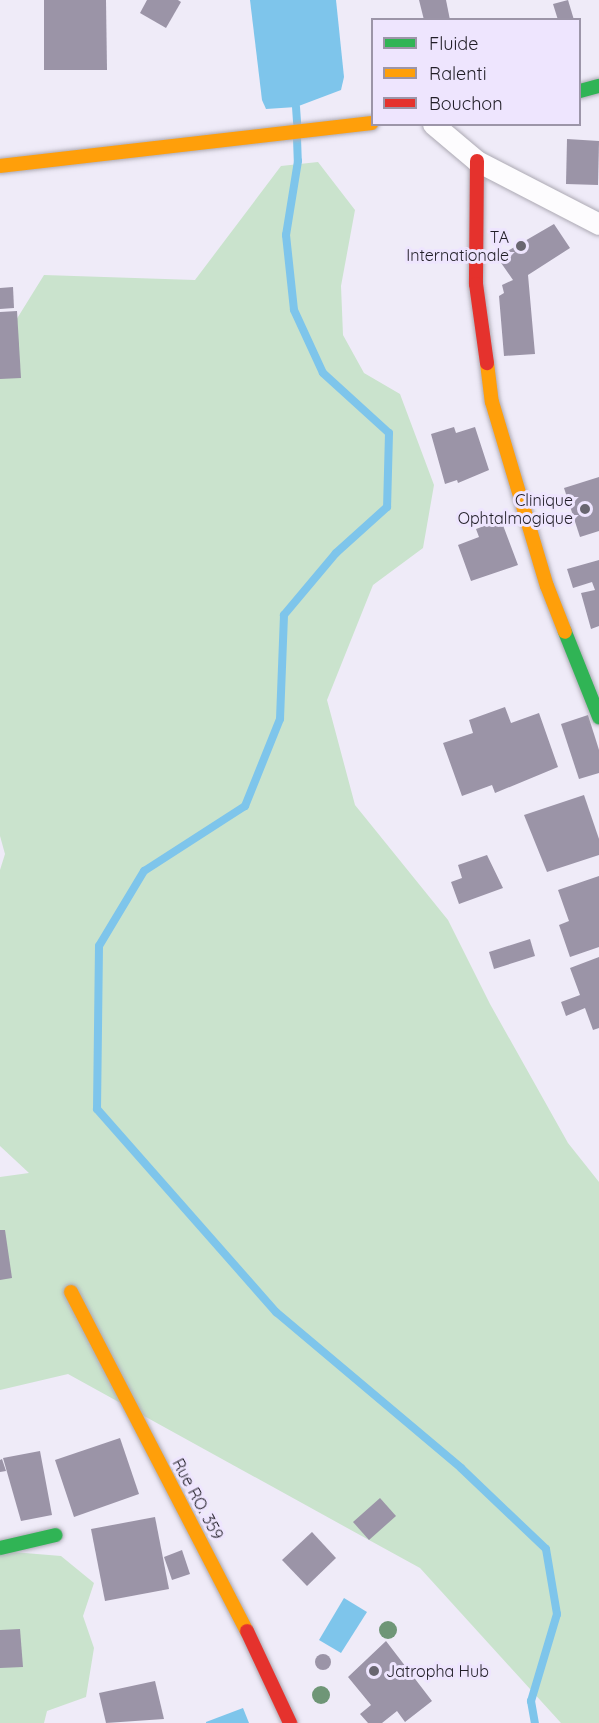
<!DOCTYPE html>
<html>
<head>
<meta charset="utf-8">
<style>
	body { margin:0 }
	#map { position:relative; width:599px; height:1723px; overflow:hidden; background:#efebf8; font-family:Quicksand,sans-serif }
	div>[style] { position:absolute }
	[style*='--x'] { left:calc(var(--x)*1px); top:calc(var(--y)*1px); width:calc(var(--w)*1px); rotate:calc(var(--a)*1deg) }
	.green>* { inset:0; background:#cae3cd }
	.water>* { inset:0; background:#7ec5eb }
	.stream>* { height:8px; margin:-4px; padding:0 4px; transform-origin:4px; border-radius:4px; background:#7ec5eb }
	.building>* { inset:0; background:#9b94a7 }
	.round { border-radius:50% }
	.roads { filter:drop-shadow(0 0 2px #aca9b3) drop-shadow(0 0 2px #aca9b3) }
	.street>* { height:21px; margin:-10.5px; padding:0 10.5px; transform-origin:10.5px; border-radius:10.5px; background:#fdfcfe }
	.fast>* { height:14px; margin:-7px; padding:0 7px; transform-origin:7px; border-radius:7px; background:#30b455 }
	.slow>* { height:14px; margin:-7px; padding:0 7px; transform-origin:7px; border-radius:7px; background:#ff9f0a }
	.jam>* { height:14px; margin:-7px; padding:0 7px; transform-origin:7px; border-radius:7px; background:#e5322d }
	.trees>* { width:18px; height:18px; margin:-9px; border-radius:50%; background:#6f9677 }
	.dots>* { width:16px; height:16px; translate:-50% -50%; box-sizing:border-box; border:3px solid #eee5fe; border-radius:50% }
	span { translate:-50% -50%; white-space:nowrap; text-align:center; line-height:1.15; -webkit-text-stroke:6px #eee5fe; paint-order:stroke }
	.poi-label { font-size:16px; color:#211e27 }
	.right { translate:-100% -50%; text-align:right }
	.left { translate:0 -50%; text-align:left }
	.street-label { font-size:16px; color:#211e27 }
	.legend { position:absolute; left:371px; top:18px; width:210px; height:108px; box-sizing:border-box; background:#eee5fe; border:2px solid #9c95a8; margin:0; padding:8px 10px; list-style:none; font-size:18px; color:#211e27 }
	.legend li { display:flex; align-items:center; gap:12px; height:30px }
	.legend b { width:30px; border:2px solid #9c95a8 }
</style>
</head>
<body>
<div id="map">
	<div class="green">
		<div style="clip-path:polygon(318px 162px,355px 210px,341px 286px,343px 335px,364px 373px,400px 394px,434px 485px,423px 548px,373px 585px,327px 700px,355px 805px,448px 920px,490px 1004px,568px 1143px,599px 1182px,599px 1723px,561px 1723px,420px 1568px,369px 1540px,68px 1374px,0 1390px,0 1177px,29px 1173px,0 1146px,0 870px,5px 854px,0 836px,0 346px,44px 275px,195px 280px,281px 166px)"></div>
		<div style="clip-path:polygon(13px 1552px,61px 1556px,94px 1583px,83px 1616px,94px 1648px,86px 1697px,47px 1711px,44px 1723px,0 1723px,0 1555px)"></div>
	</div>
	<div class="water">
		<div style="clip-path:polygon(250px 0,336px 0,344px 77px,341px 90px,296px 107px,266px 109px,262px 100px)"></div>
		<div style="clip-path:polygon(344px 1598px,367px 1612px,341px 1653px,319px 1640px)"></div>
		<div style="clip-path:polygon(243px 1708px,249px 1723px,206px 1723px,206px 1722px)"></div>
	</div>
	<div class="stream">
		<div style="--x:296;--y:107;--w:16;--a:86"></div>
		<div style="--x:297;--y:138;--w:23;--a:88"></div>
		<div style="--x:298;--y:161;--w:75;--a:99.2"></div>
		<div style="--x:286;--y:235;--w:75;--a:83.9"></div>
		<div style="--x:294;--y:310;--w:69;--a:65.3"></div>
		<div style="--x:323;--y:373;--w:89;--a:42.3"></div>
		<div style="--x:389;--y:433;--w:74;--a:91.5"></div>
		<div style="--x:387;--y:507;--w:69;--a:138"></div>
		<div style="--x:336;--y:553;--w:81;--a:130"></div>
		<div style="--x:284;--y:615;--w:104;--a:92.2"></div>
		<div style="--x:280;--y:719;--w:94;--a:111.9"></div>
		<div style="--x:245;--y:806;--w:120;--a:147.2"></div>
		<div style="--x:144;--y:871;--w:87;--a:121"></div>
		<div style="--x:99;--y:946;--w:163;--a:90.7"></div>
		<div style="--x:97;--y:1109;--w:271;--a:48.6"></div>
		<div style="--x:276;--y:1312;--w:242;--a:40.1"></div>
		<div style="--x:461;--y:1468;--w:117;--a:43.6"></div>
		<div style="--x:546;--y:1549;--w:66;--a:80.4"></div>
		<div style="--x:557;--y:1614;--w:91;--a:106.6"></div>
		<div style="--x:531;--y:1701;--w:22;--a:80"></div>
	</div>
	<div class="building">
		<div style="clip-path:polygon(44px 0,106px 0,107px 70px,44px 70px)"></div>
		<div style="clip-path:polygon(147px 0,178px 0,181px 2px,166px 28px,140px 13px)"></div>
		<div style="clip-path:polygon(419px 0,446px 0,450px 20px,424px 20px)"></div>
		<div style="clip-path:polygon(568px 0,574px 20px,558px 20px,553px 4px)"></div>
		<div style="clip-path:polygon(567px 139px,599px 141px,598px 185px,566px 184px)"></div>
		<div style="clip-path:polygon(554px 224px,570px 248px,528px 275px,535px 354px,504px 356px,499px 296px,504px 293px,502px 285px,513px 280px,497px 257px)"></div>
		<div style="clip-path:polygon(13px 287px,14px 308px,0 309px,0 288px)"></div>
		<div style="clip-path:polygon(17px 311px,21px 378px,0 379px,0 312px)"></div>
		<div style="clip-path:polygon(454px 427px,456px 433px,475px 427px,489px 470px,458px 483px,457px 480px,445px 484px,431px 434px)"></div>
		<div style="clip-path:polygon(599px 477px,599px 531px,580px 537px,564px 488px)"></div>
		<div style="clip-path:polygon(501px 520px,518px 565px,471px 581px,458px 545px,479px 537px,476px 529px)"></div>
		<div style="clip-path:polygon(599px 560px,599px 626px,591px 629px,581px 593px,595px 590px,592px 582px,573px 588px,567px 569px)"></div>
		<div style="clip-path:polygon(505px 707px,511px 723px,539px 713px,558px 767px,495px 793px,492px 785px,462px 796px,443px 743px,473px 733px,469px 720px)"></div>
		<div style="clip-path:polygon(588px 715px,599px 750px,599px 773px,579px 779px,561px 724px)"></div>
		<div style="clip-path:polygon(584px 795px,599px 839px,599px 855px,547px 872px,524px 815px)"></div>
		<div style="clip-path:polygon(487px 855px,503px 888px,459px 904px,451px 882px,462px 878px,458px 865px)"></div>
		<div style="clip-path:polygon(599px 876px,599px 947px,570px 957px,559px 925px,569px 921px,558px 890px)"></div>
		<div style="clip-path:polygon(530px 939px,535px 956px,494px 969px,489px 952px)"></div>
		<div style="clip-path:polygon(599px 957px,599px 1028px,593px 1030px,585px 1008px,566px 1016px,561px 1002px,580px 995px,570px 968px)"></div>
		<div style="clip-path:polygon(0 1230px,5px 1230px,12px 1278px,0 1280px)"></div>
		<div style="clip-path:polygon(120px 1438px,139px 1494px,74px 1517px,55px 1460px)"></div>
		<div style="clip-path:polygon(40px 1451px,52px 1515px,21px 1521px,3px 1458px)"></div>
		<div style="clip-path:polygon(2px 1459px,6px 1471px,0 1472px,0 1460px)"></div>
		<div style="clip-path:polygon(380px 1498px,396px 1516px,369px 1540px,353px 1522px)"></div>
		<div style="clip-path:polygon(155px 1517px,169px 1589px,105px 1601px,91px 1529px)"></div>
		<div style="clip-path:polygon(312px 1532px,336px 1558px,307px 1586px,282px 1560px)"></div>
		<div style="clip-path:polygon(182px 1550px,190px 1574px,172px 1580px,164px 1557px)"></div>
		<div style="clip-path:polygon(20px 1629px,23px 1667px,0 1668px,0 1630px)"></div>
		<div style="clip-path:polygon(386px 1641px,432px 1701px,405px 1722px,397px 1711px,382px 1723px,368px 1723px,360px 1714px,371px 1705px,348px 1677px)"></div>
		<div class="round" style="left:315px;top:1654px;width:16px;height:16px"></div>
		<div style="clip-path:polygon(155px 1681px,164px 1719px,106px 1723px,99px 1693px)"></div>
	</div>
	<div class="roads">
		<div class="street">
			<div style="--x:433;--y:124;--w:57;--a:40.1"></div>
			<div style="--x:477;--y:161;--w:137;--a:27.3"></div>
		</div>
		<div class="fast">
			<div style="--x:580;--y:91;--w:20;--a:-15"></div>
			<div style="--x:565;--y:632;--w:92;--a:68.2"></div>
			<div style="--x:0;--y:1548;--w:57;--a:-13.1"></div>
		</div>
		<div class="slow">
			<div style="--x:0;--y:166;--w:374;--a:-6.6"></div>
			<div style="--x:487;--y:363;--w:39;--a:83"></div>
			<div style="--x:492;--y:402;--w:192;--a:73.4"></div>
			<div style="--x:547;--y:586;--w:49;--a:68.6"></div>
			<div style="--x:71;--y:1292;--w:382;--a:62.6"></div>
		</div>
		<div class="jam">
			<div style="--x:477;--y:161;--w:123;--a:90.5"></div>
			<div style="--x:476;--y:284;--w:80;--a:82.1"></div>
			<div style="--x:247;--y:1631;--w:102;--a:64.9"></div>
		</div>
	</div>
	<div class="trees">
		<div style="left:388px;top:1630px"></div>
		<div style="left:321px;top:1695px"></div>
	</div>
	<div class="dots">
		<div style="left:521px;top:246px;background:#696670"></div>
		<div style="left:585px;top:509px;background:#696670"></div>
		<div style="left:374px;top:1671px;background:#696670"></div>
	</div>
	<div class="poi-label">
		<span class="right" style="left:509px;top:246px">TA<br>Internationale</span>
		<span class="right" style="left:573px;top:509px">Clinique<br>Ophtalmogique</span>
		<span class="left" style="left:386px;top:1671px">Jatropha Hub</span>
	</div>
	<div class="street-label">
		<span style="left:198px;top:1499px;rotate:62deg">Rue RO. 359</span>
	</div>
	<ul class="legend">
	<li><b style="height:8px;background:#30b455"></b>Fluide</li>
	<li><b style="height:8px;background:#ff9f0a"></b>Ralenti</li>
	<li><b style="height:8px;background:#e5322d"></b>Bouchon</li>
	</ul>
</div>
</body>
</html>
